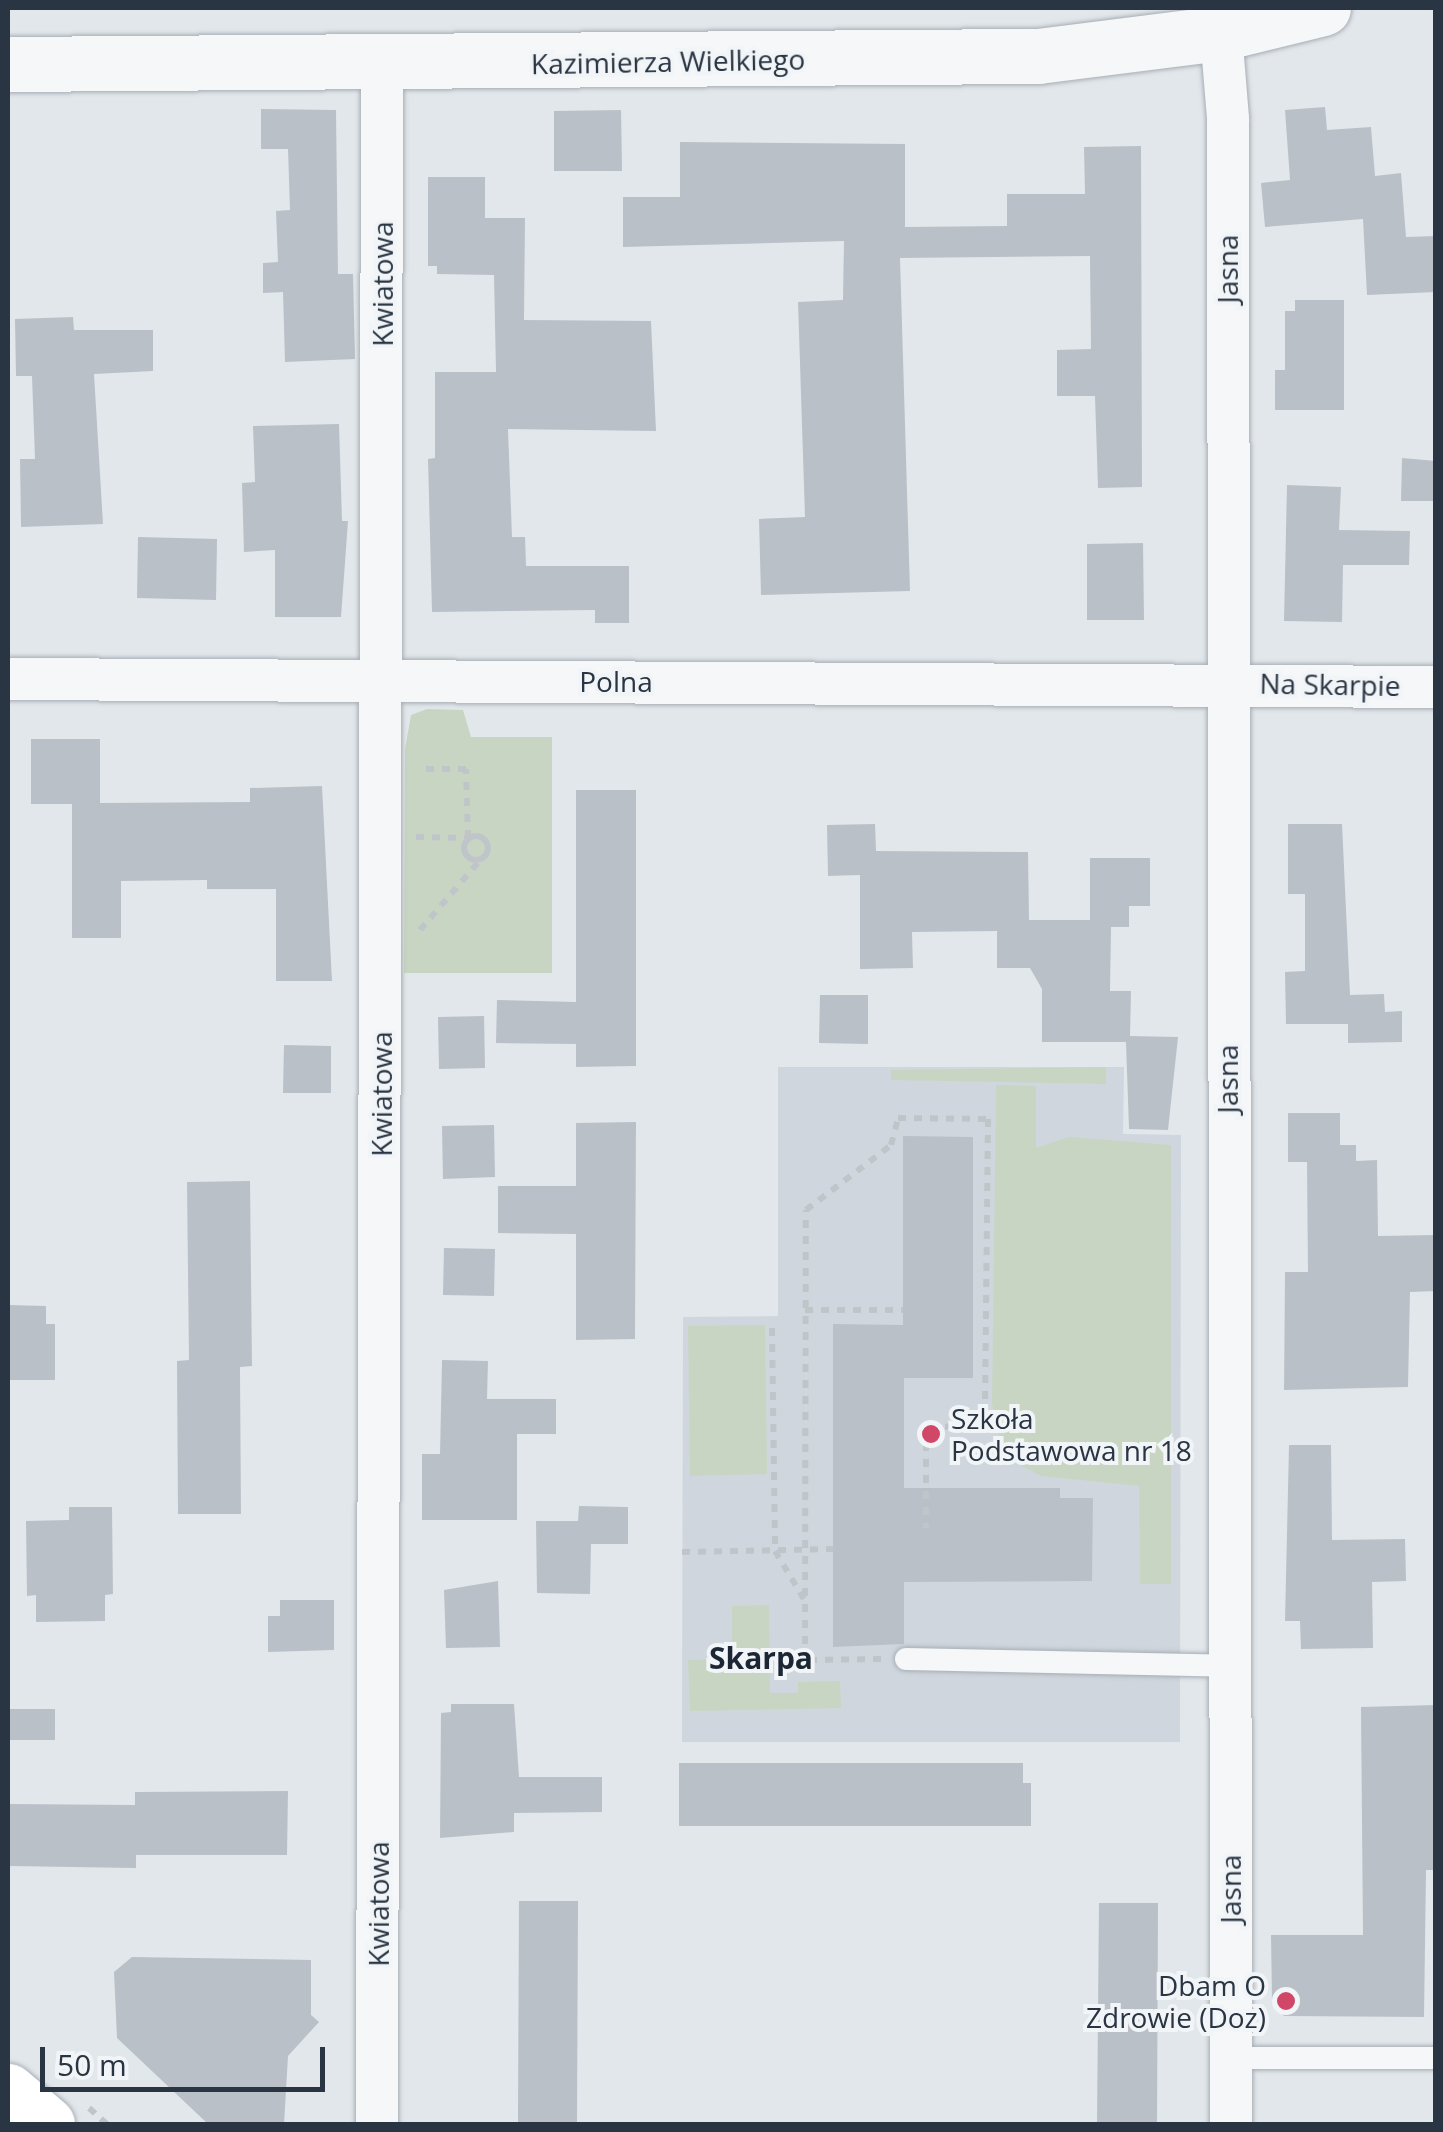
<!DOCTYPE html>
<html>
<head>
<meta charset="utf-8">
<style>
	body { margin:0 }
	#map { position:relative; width:1443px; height:2132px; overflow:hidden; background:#e2e7eb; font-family:"Open Sans",sans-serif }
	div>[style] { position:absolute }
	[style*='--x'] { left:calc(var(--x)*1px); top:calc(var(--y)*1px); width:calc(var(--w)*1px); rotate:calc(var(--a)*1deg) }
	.built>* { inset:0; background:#d0d6dd }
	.green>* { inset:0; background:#c9d5c3 }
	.building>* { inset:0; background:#bac0c8 }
	.path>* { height:6px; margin-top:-3px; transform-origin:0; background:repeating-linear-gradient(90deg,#c0c5ca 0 8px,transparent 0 16px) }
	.path>.ring { margin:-3px; padding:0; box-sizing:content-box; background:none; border:6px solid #c0c5ca; border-radius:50% }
	.roads { filter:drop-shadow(0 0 2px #a7aeb5) drop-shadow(0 0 2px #a7aeb5) }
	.service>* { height:22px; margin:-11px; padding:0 11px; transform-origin:11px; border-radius:11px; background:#f5f7f9 }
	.minor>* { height:42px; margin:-21px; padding:0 21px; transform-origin:21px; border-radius:21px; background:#f5f7f9 }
	.tertiary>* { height:55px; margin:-27.5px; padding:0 27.5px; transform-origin:27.5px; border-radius:27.5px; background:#f5f7f9 }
	.secondary>* { height:55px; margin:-27.5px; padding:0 27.5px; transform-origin:27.5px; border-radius:27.5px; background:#fff }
	.dots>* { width:28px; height:28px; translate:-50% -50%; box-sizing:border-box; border:5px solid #f2f5f8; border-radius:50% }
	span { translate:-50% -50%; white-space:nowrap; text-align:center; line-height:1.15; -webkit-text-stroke:8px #f2f5f8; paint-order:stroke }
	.street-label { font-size:28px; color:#2a3543 }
	.poi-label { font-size:28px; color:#2a3543 }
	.left { translate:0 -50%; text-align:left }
	.right { translate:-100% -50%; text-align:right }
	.neighbourhood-label { font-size:30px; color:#1c2634; font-weight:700 }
	.frame { position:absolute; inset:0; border:10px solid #2a3543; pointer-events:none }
	.scale { position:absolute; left:40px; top:2047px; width:285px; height:45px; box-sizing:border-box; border:5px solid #2a3543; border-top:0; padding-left:12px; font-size:30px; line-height:35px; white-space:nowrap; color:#2a3543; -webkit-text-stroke:8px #f2f5f8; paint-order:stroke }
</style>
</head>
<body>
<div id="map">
	<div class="built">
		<div style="clip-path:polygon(778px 1067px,1124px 1067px,1123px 1134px,1181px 1135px,1180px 1742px,682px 1742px,683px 1317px,778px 1316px)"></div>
	</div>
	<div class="green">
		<div style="clip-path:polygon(427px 709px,463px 710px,471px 737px,552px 737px,552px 973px,404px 973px,405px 749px,411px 715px)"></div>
		<div style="clip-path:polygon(1106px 1067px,1106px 1084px,891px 1080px,891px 1070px)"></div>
		<div style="clip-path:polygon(996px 1085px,1036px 1086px,1036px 1148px,1069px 1137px,1171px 1145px,1171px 1584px,1140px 1584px,1139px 1486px,1041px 1476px,1020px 1465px,999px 1437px,992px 1404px)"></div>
		<div style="clip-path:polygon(765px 1325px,767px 1474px,690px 1476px,688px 1326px)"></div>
		<div style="clip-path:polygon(769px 1605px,770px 1693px,798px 1693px,798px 1682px,840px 1681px,841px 1708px,690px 1711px,688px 1660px,732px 1659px,732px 1606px)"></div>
	</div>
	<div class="building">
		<div style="clip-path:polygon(1325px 107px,1327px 130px,1371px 127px,1375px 176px,1401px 173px,1406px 237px,1436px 236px,1436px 292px,1367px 295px,1363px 219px,1265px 227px,1261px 183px,1290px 180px,1285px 110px)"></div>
		<div style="clip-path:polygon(261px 109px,336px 110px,338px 274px,353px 274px,355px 359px,285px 362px,283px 292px,263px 293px,263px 263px,278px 262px,276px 211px,290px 210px,288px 149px,261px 149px)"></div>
		<div style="clip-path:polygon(621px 110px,622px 171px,554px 171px,554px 111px)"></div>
		<div style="clip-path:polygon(680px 142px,905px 144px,905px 227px,1007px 226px,1007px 194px,1085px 194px,1084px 147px,1141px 146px,1142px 487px,1098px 488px,1095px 396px,1057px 396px,1057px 350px,1091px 349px,1090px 256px,900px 258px,910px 591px,761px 595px,759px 519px,805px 517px,798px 302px,843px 300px,844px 241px,623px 247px,623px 197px,680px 197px)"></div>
		<div style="clip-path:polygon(428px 177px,485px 177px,485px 218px,525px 218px,524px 320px,651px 321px,656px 431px,508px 429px,512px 537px,525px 537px,526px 566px,629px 566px,629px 623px,595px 623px,595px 610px,432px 612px,428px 459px,435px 458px,435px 372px,496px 372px,494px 275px,437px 274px,437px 266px,428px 266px)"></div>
		<div style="clip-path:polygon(1295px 300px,1344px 300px,1344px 410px,1275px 410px,1275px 370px,1285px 370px,1285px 311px,1295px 311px)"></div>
		<div style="clip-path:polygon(73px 317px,74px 330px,153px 330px,153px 371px,94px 374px,103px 524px,21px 527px,20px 459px,35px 459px,32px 376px,16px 376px,15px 319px)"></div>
		<div style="clip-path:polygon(339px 424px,342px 521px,348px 521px,341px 617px,275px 617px,275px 550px,244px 552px,242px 483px,255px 482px,253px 426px)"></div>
		<div style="clip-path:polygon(1402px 458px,1436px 461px,1436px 501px,1401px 501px)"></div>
		<div style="clip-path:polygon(1287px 485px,1341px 487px,1339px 530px,1410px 531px,1409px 565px,1343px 565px,1342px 622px,1284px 621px)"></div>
		<div style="clip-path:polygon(138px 537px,217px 539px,216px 600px,137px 598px)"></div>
		<div style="clip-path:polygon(1143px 543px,1144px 620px,1087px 620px,1087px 544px)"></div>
		<div style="clip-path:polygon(31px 739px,100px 739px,100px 803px,250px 802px,250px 788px,322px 786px,332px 981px,276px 981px,276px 889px,207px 889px,207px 880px,121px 881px,121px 938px,72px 938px,72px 804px,31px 804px)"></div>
		<div style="clip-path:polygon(576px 790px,636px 790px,636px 1066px,576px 1067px,576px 1044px,496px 1043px,497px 1000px,576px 1002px)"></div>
		<div style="clip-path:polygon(875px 824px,876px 851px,1028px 852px,1029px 920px,1090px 920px,1090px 858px,1150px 858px,1150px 906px,1129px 906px,1129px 927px,1111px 927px,1110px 991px,1131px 991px,1130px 1036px,1178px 1037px,1168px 1130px,1129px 1129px,1126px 1042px,1042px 1042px,1042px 989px,1030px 968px,997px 968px,997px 931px,912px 932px,913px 968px,860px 969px,860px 875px,828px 876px,827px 825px)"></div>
		<div style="clip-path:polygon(1288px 824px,1342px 824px,1350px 995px,1384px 994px,1385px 1012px,1402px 1011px,1402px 1042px,1348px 1043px,1348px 1024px,1286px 1024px,1285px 972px,1305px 971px,1305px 894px,1288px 894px)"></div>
		<div style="clip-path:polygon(820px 995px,868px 995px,868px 1044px,819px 1043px)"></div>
		<div style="clip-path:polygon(484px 1016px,485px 1068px,439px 1069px,438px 1017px)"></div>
		<div style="clip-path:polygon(284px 1045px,331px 1046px,331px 1093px,283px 1093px)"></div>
		<div style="clip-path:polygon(1288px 1113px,1340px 1113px,1340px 1145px,1356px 1145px,1356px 1161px,1377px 1160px,1378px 1236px,1436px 1235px,1436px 1291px,1410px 1292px,1408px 1387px,1284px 1390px,1285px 1272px,1308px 1272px,1307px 1162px,1288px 1162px)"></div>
		<div style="clip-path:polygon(636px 1122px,635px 1339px,576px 1340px,576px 1234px,498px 1233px,498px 1186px,576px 1186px,576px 1123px)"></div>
		<div style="clip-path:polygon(494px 1125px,495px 1177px,443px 1179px,442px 1126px)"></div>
		<div style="clip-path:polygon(903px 1136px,973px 1137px,973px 1378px,904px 1378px,904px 1488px,1060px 1488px,1060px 1498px,1093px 1498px,1092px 1581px,904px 1582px,904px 1644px,833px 1647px,833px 1324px,903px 1325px)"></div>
		<div style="clip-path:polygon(250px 1181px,252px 1366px,240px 1367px,241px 1514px,178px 1514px,177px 1361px,189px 1360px,187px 1182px)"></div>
		<div style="clip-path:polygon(444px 1248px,495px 1249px,494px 1296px,443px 1295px)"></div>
		<div style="clip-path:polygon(8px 1305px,46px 1306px,46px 1324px,55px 1324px,55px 1380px,8px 1380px)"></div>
		<div style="clip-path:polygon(442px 1360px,488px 1361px,487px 1399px,556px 1399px,556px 1434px,517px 1434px,517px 1520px,422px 1520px,422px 1454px,440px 1454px)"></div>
		<div style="clip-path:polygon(1289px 1445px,1331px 1445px,1332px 1540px,1405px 1539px,1406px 1581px,1372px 1582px,1373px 1648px,1301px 1649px,1300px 1621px,1285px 1621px)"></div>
		<div style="clip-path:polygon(579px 1506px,628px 1507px,628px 1544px,591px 1544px,590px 1594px,537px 1593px,536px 1521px,578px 1521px)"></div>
		<div style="clip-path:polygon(69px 1507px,112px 1507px,113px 1594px,105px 1595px,105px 1621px,36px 1622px,36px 1595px,27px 1596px,26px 1521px,69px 1520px)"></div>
		<div style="clip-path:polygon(498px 1581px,500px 1647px,446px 1648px,444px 1590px)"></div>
		<div style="clip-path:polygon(280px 1600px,334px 1600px,334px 1650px,268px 1652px,268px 1616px,280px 1616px)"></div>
		<div style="clip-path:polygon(451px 1704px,514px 1704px,519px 1777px,602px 1777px,602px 1812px,514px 1813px,514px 1832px,440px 1838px,441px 1713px,451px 1712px)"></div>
		<div style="clip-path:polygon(1436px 1705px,1436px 1870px,1426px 1870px,1424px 2017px,1284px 2016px,1272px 2002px,1271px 1935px,1363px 1935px,1361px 1707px)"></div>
		<div style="clip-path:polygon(8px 1709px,55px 1709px,55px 1740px,8px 1740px)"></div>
		<div style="clip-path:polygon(679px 1763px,1023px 1763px,1023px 1783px,1031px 1783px,1031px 1826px,679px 1826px)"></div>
		<div style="clip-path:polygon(288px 1791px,287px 1855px,136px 1855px,136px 1868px,8px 1866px,8px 1804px,135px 1805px,135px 1792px)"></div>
		<div style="clip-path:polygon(519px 1901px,578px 1901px,577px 2124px,518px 2124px)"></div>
		<div style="clip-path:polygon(1099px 1903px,1158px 1903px,1157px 2124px,1097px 2124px)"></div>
		<div style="clip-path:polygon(132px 1957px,311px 1960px,311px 2015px,319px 2022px,288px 2056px,284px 2124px,208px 2124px,117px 2038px,114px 1972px)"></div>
	</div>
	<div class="path">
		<div class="ring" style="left:464px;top:836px;width:18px;height:18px"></div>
		<div style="--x:416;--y:837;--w:52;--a:1.1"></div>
		<div style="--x:468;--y:838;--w:69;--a:-91.7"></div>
		<div style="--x:466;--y:769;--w:46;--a:180"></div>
		<div style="--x:420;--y:930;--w:94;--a:-49.3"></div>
		<div style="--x:805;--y:1310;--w:98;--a:0"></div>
		<div style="--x:772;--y:1328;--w:223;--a:89.2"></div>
		<div style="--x:775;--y:1551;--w:56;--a:58.9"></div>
		<div style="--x:682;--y:1552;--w:151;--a:-1.1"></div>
		<div style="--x:881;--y:1659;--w:76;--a:179.2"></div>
		<div style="--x:805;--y:1660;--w:450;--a:-89.9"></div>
		<div style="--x:806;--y:1210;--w:107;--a:-37.4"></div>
		<div style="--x:891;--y:1145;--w:28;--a:-75"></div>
		<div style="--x:898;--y:1118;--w:90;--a:0.6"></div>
		<div style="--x:988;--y:1119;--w:307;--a:90.6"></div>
		<div style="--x:985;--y:1426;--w:59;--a:179"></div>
		<div style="--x:926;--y:1427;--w:101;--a:90"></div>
		<div style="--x:89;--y:2108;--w:24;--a:42"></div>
	</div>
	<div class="roads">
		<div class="service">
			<div style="--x:906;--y:1659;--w:323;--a:1.2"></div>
			<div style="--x:1232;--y:2058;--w:204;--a:0"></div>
		</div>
		<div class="minor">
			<div style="--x:1221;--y:33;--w:86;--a:85.3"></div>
			<div style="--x:1228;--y:119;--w:2005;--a:89.91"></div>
			<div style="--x:8;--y:679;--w:1428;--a:0.32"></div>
			<div style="--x:377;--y:2124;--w:2061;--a:-89.86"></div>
		</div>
		<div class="tertiary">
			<div style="--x:8;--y:64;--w:1030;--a:-0.45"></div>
			<div style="--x:1038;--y:56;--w:184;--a:-7.2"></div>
			<div style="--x:1221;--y:33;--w:105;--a:-13.8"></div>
		</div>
		<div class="secondary">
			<div style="--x:8;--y:2091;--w:51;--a:40.2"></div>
		</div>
	</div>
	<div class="dots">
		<div style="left:931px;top:1434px;background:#d04768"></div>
		<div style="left:1286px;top:2001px;background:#d04768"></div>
	</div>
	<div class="street-label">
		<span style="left:668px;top:61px;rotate:-1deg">Kazimierza Wielkiego</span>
		<span style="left:1227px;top:269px;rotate:-90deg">Jasna</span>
		<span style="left:382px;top:284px;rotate:-90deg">Kwiatowa</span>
		<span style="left:616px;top:681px">Polna</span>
		<span style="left:1330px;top:684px;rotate:1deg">Na Skarpie</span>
		<span style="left:1227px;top:1079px;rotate:-90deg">Jasna</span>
		<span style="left:381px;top:1094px;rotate:-90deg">Kwiatowa</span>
		<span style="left:1230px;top:1889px;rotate:-90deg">Jasna</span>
		<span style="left:378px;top:1904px;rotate:-90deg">Kwiatowa</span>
	</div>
	<div class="poi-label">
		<span class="left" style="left:951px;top:1434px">Szkoła<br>Podstawowa nr 18</span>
		<span class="right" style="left:1266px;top:2001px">Dbam O<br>Zdrowie (Doz)</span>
	</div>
	<div class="neighbourhood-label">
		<span style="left:761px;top:1658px">Skarpa</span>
	</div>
	<div class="frame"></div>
	<div class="scale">50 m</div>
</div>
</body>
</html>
